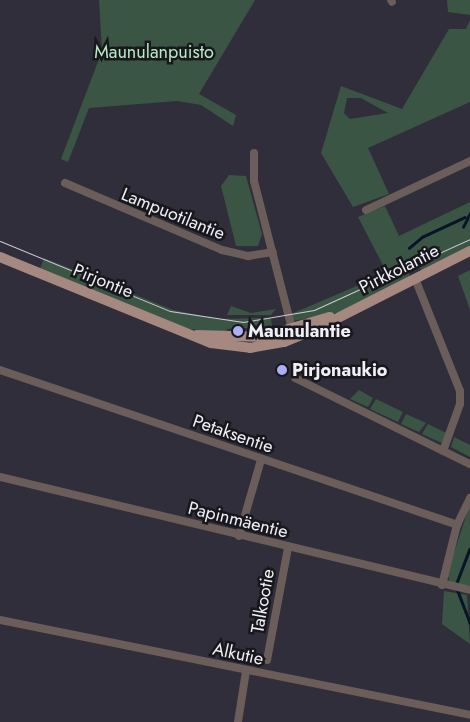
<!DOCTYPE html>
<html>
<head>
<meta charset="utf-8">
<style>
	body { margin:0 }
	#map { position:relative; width:470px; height:722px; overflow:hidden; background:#2f2e3a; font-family:Jost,sans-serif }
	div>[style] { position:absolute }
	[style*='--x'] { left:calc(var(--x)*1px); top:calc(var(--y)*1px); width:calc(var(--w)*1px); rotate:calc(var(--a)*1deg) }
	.green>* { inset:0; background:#3b5544 }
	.stream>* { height:2.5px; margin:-1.25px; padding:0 1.25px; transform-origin:1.25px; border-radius:1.25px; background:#091428 }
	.minor>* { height:8px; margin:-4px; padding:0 4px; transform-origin:4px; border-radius:4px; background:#6b5d59 }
	.major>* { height:10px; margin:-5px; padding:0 5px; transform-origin:5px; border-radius:5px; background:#a58980 }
	.tram>* { height:1px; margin:-0.5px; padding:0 0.5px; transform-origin:0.5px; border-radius:0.5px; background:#cdccd5 }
	.dots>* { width:14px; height:14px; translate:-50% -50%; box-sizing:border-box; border:2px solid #17171c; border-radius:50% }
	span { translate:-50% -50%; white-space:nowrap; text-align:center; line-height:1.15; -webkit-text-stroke:5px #17171c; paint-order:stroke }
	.park-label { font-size:18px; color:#b5eac7 }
	.street-label { font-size:18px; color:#f0eff7 }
	.poi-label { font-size:18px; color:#f0eff7; font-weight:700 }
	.left { translate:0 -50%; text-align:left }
</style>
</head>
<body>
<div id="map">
	<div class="green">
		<div style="clip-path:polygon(99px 0,255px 0,199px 94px,236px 115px,233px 126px,201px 105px,177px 101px,89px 108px,68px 162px,61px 159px,102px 51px)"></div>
		<div style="clip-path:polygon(447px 0,470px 0,470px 15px,448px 12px)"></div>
		<div style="clip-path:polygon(evenodd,470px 20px,470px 102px,368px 148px,389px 194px,353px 207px,321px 153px,341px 86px,402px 109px,449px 29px,466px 29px,470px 20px,347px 98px,361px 98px,388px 113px,350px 119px,344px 113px,347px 98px)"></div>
		<div style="clip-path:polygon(229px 175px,246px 176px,262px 234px,258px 246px,236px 246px,221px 186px)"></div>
		<div style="clip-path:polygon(470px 202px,470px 247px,423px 273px,420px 268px,415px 271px,414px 258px,386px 271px,358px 217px,385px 206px,399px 236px)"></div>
		<div style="clip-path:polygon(44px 258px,173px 310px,218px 319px,271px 318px,272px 327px,227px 329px,226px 333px,189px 329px,40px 269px)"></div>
		<div style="clip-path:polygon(406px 265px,411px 279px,340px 312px,293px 321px,291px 314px)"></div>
		<div style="clip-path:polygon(470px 270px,470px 310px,458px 276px)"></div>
		<div style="clip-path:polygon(231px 306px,251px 313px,276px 309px,271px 315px,227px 315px)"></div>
		<div style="clip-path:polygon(359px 390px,373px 398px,368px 407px,350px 399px)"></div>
		<div style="clip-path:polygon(376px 399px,403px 412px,398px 422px,370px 409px)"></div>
		<div style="clip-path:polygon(406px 414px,426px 423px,419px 432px,401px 424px)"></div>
		<div style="clip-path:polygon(428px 424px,446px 433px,442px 443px,422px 434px)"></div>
		<div style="clip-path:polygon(454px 437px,470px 445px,470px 457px,451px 447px)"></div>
		<div style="clip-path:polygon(470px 504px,470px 586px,450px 582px,447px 574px)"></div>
		<div style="clip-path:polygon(444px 591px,467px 595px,470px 644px,442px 624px)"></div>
	</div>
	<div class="stream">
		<div style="--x:463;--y:227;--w:16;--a:-63"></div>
		<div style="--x:409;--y:248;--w:17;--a:-40"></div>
		<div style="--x:422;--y:237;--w:47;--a:-24.9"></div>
		<div style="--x:470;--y:549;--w:40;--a:111"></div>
		<div style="--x:456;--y:586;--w:39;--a:69"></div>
	</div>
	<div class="minor">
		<div style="--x:391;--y:0;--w:2;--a:63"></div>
		<div style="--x:254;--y:153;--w:28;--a:90"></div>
		<div style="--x:254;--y:181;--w:157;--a:75.6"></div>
		<div style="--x:65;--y:183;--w:171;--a:23.1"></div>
		<div style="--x:222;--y:250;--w:27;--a:13"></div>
		<div style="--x:248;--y:256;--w:25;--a:-9"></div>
		<div style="--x:366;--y:210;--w:115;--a:-25.2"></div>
		<div style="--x:416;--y:281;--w:118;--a:68.2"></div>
		<div style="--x:460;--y:391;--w:13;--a:90"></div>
		<div style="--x:460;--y:404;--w:50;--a:109.9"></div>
		<div style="--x:0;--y:370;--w:483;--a:18.7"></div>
		<div style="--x:295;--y:378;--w:195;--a:26.2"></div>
		<div style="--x:0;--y:477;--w:483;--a:13.5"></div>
		<div style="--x:239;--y:536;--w:79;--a:-73.9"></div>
		<div style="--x:442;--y:585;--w:62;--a:-76"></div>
		<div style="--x:457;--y:525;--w:30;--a:-64"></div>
		<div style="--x:0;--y:620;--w:480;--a:11.4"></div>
		<div style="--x:267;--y:660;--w:114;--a:-79.4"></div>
		<div style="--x:238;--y:722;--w:52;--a:-81.1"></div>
	</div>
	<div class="major">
		<div style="--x:0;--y:257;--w:228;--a:22.2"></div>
		<div style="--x:211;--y:343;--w:39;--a:7"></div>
		<div style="--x:250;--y:348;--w:35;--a:-10"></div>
		<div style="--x:284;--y:342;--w:37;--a:-22"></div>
		<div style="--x:318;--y:328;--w:170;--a:-26.9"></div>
		<div style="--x:197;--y:335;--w:64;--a:1.8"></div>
		<div style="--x:261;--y:337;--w:72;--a:-16.2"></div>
	</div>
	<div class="tram">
		<div style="--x:0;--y:241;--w:184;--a:22.4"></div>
		<div style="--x:170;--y:311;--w:74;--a:8.6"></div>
		<div style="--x:243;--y:322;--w:72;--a:-9.6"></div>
		<div style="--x:314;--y:310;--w:171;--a:-24.5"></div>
	</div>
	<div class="dots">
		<div style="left:238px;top:331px;background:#aeaefa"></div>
		<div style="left:282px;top:370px;background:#aeaefa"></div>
	</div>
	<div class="park-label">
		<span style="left:154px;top:52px">Maunulanpuisto</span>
	</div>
	<div class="street-label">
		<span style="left:173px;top:214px;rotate:22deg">Lampuotilantie</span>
		<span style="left:399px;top:269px;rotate:-27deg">Pirkkolantie</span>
		<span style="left:103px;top:281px;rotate:22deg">Pirjontie</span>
		<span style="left:233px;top:434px;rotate:19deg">Petaksentie</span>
		<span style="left:238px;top:520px;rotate:14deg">Papinmäentie</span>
		<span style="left:263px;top:601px;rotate:-80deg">Talkootie</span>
		<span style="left:238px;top:654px;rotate:12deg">Alkutie</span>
	</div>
	<div class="poi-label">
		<span class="left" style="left:248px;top:331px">Maunulantie</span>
		<span class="left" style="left:292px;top:370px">Pirjonaukio</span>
	</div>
</div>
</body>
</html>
